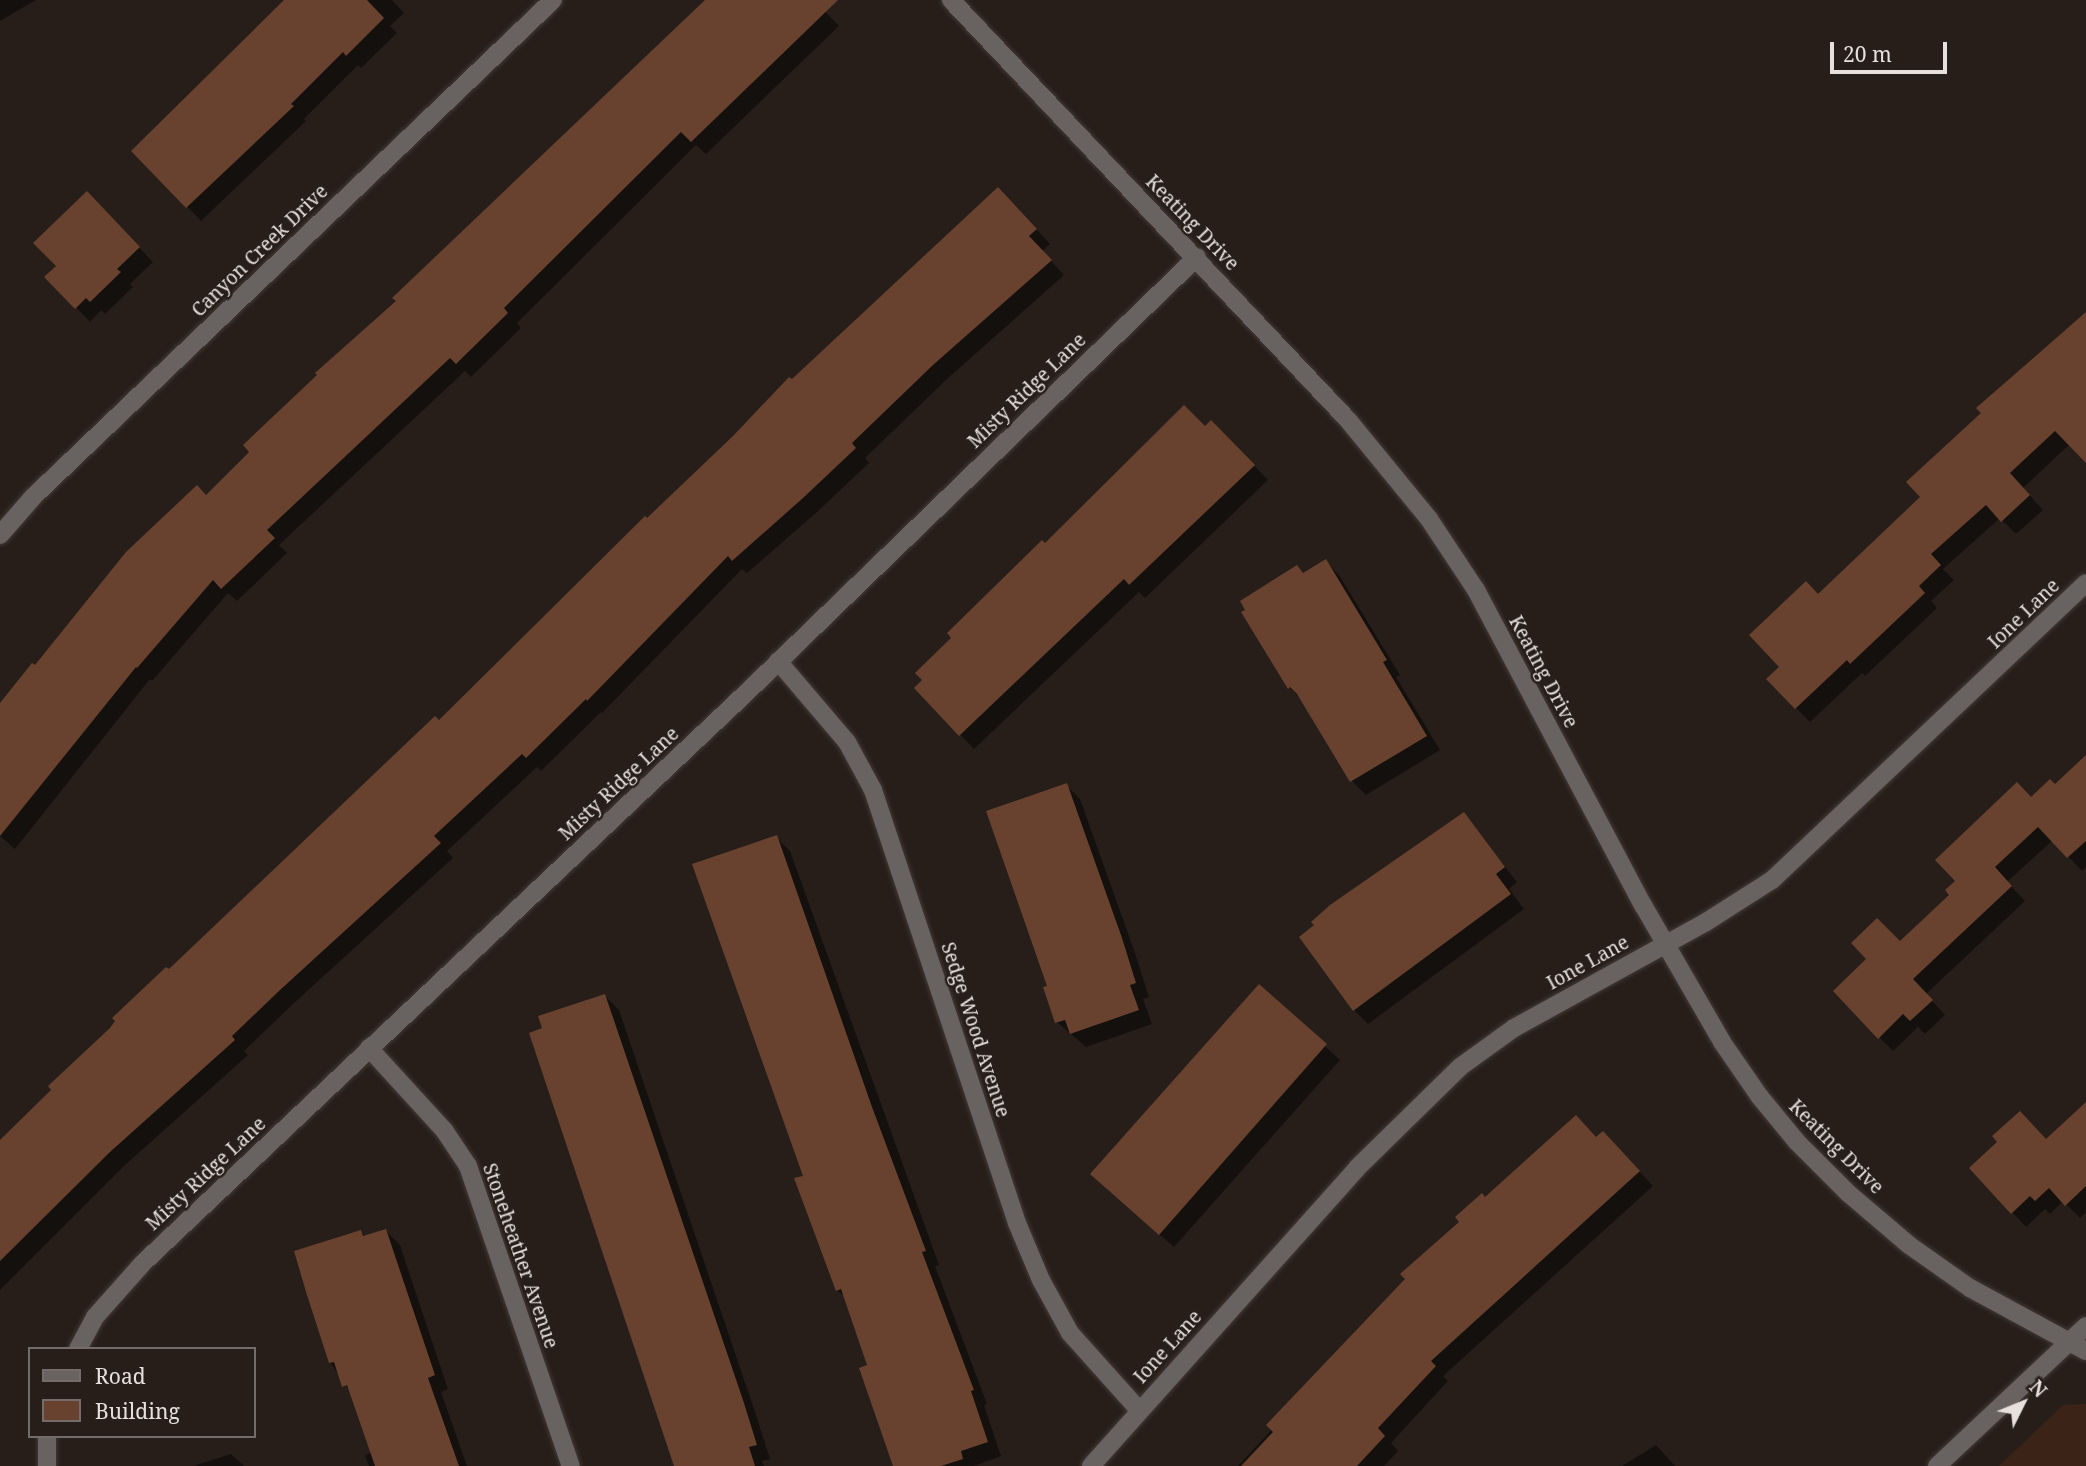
<!DOCTYPE html>
<html>
<head>
<meta charset="utf-8">
<style>
	body { margin:0 }
	#map { position:relative; width:2086px; height:1466px; overflow:hidden; background:#271e1a; font-family:"Noto Serif",serif }
	div>[style] { position:absolute }
	[style*='--x'] { left:calc(var(--x)*1px); top:calc(var(--y)*1px); width:calc(var(--w)*1px); rotate:calc(var(--a)*1deg) }
	.green>* { inset:0; background:#3c2318 }
	.shadow>* { inset:0; background:#0007 }
	.building>* { inset:0; background:#69422f }
	.roads { filter:drop-shadow(0 0 2px #423935) drop-shadow(0 0 2px #423935) }
	.minor>* { height:18px; margin:-9px; padding:0 9px; transform-origin:9px; border-radius:9px; background:#686361 }
	span { translate:-50% -50%; white-space:nowrap; text-align:center; line-height:1.15; -webkit-text-stroke:5px #271e1a; paint-order:stroke }
	.street-label { font-size:19px; color:#e7e0dd }
	.legend { position:absolute; left:28px; top:1347px; width:228px; height:91px; box-sizing:border-box; background:#271e1a; border:2px solid #746c68; margin:0; padding:9px 12px; list-style:none; font-size:21px; color:#e7e0dd }
	.legend li { display:flex; align-items:center; gap:14px; height:35px }
	.legend b { width:35px; border:2px solid #746c68 }
	.north { position:absolute; left:1988px; top:1368px; width:70px; height:70px; -webkit-text-stroke:5px #271e1a; paint-order:stroke; rotate:47deg; font-size:19px; font-weight:700; line-height:28px; text-align:center; color:#e7e0dd }
	.north::after { content:''; display:block; margin:auto; width:24px; height:32px; background:#e7e0dd; clip-path:polygon(50% 0,100% 100%,50% 72%,0 100%) }
	.scale { position:absolute; left:1830px; top:42px; width:117px; height:32px; box-sizing:border-box; border:4px solid #e7e0dd; border-top:0; padding-left:9px; font-size:21px; line-height:24px; white-space:nowrap; color:#e7e0dd; -webkit-text-stroke:5px #271e1a; paint-order:stroke }
</style>
</head>
<body>
<div id="map">
	<div class="green">
		<div style="clip-path:polygon(2086px 1404px,2086px 1466px,1999px 1466px,2063px 1405px)"></div>
	</div>
	<div class="shadow">
		<div style="clip-path:polygon(0 0,36px 0,0 21px)"></div>
		<div style="clip-path:polygon(286px 0,392px 0,404px 13px,390px 26px,397px 33px,361px 68px,358px 65px,304px 119px,306px 121px,201px 221px,134px 151px)"></div>
		<div style="clip-path:polygon(706px 0,814px 0,839px 26px,706px 154px,696px 145px,517px 323px,521px 328px,471px 377px,465px 371px,279px 545px,287px 553px,237px 601px,228px 593px,152px 681px,150px 679px,15px 849px,0 836px,0 707px,35px 668px,398px 301px)"></div>
		<div style="clip-path:polygon(1012px 203px,1050px 244px,1042px 251px,1064px 275px,947px 379px,865px 458px,869px 463px,817px 512px,747px 573px,742px 569px,602px 713px,601px 712px,541px 771px,537px 767px,447px 851px,453px 858px,293px 1004px,244px 1051px,248px 1055px,124px 1166px,0 1290px,0 1142px,169px 971px,439px 723px,792px 381px)"></div>
		<div style="clip-path:polygon(101px 207px,153px 262px,130px 284px,133px 287px,105px 314px,101px 310px,90px 322px,47px 277px,59px 266px)"></div>
		<div style="clip-path:polygon(2086px 313px,2086px 460px,2070px 444px,2023px 488px,2043px 510px,2016px 534px,2000px 518px,1943px 569px,1954px 580px,1931px 601px,1937px 608px,1865px 676px,1862px 673px,1810px 722px,1796px 708px,1782px 667px,1819px 596px,1923px 497px,1983px 413px)"></div>
		<div style="clip-path:polygon(1211px 422px,1268px 480px,1145px 598px,1139px 592px,974px 749px,916px 688px,1045px 545px)"></div>
		<div style="clip-path:polygon(1325px 561px,1339px 575px,1400px 675px,1396px 677px,1440px 750px,1366px 795px,1352px 781px,1299px 697px,1289px 687px,1297px 567px,1304px 574px)"></div>
		<div style="clip-path:polygon(2086px 758px,2086px 867px,2082px 871px,2053px 840px,2007px 882px,2025px 901px,1926px 994px,1945px 1015px,1925px 1034px,1918px 1027px,1893px 1051px,1879px 1037px,1900px 943px,1952px 895px,2031px 799px,2055px 787px)"></div>
		<div style="clip-path:polygon(1066px 785px,1080px 799px,1135px 953px,1149px 997px,1143px 999px,1152px 1024px,1086px 1047px,1057px 1022px,1049px 987px)"></div>
		<div style="clip-path:polygon(1463px 814px,1517px 882px,1509px 889px,1524px 909px,1368px 1024px,1354px 1010px)"></div>
		<div style="clip-path:polygon(776px 837px,790px 851px,939px 1265px,935px 1266px,987px 1404px,984px 1405px,1001px 1456px,974px 1466px,894px 1466px,869px 1366px,846px 1298px,837px 1290px,805px 1177px)"></div>
		<div style="clip-path:polygon(1260px 986px,1340px 1060px,1174px 1247px,1106px 1188px)"></div>
		<div style="clip-path:polygon(605px 996px,619px 1010px,756px 1415px,770px 1459px,762px 1461px,764px 1466px,676px 1466px)"></div>
		<div style="clip-path:polygon(2086px 1104px,2086px 1212px,2080px 1218px,2063px 1201px,2050px 1214px,2045px 1209px,2026px 1227px,1971px 1168px,2046px 1140px)"></div>
		<div style="clip-path:polygon(1597px 1139px,1617px 1147px,1653px 1186px,1443px 1376px,1448px 1381px,1391px 1443px,1398px 1451px,1384px 1466px,1238px 1466px,1486px 1199px)"></div>
		<div style="clip-path:polygon(386px 1231px,400px 1245px,448px 1389px,441px 1392px,467px 1466px,369px 1466px,365px 1455px,372px 1453px,352px 1394px,330px 1362px,361px 1232px,366px 1237px)"></div>
		<div style="clip-path:polygon(1656px 1445px,1675px 1466px,1622px 1466px)"></div>
		<div style="clip-path:polygon(231px 1454px,244px 1466px,193px 1466px)"></div>
	</div>
	<div class="building">
		<div style="clip-path:polygon(284px 0,367px 0,384px 18px,346px 56px,343px 52px,291px 104px,294px 106px,186px 208px,131px 151px)"></div>
		<div style="clip-path:polygon(705px 0,838px 0,691px 142px,681px 132px,504px 308px,508px 313px,456px 364px,450px 358px,267px 530px,275px 538px,221px 589px,213px 580px,137px 668px,136px 667px,0 836px,0 703px,32px 663px,35px 665px,126px 552px,197px 485px,206px 495px,249px 452px,243px 445px,317px 375px,315px 373px,396px 301px,392px 298px)"></div>
		<div style="clip-path:polygon(998px 187px,1037px 229px,1029px 236px,1052px 260px,933px 365px,852px 443px,856px 448px,803px 498px,732px 561px,728px 556px,587px 701px,586px 699px,526px 758px,522px 754px,434px 836px,441px 843px,280px 990px,232px 1036px,235px 1040px,110px 1152px,0 1261px,0 1140px,51px 1090px,48px 1086px,110px 1028px,115px 1021px,112px 1018px,166px 967px,169px 969px,435px 716px,439px 720px,645px 516px,647px 518px,733px 436px,789px 377px,792px 379px)"></div>
		<div style="clip-path:polygon(87px 191px,140px 247px,117px 269px,121px 272px,90px 302px,86px 298px,75px 309px,44px 277px,56px 266px,33px 243px)"></div>
		<div style="clip-path:polygon(2086px 312px,2086px 463px,2055px 431px,2010px 473px,2030px 495px,2001px 522px,1986px 505px,1931px 554px,1941px 565px,1919px 586px,1925px 593px,1850px 664px,1847px 660px,1795px 709px,1766px 679px,1779px 667px,1749px 635px,1806px 581px,1818px 594px,1920px 497px,1906px 482px,1981px 413px,1976px 408px)"></div>
		<div style="clip-path:polygon(1184px 405px,1205px 426px,1211px 420px,1255px 465px,1129px 585px,1124px 579px,959px 736px,914px 688px,922px 680px,915px 673px,951px 638px,947px 633px,1042px 540px,1045px 543px)"></div>
		<div style="clip-path:polygon(1326px 559px,1387px 660px,1383px 662px,1427px 736px,1350px 782px,1297px 694px,1290px 687px,1288px 689px,1241px 612px,1245px 610px,1240px 601px,1297px 565px,1303px 573px)"></div>
		<div style="clip-path:polygon(2086px 755px,2086px 841px,2067px 858px,2038px 827px,1995px 867px,2012px 886px,1913px 979px,1933px 1000px,1910px 1021px,1903px 1014px,1878px 1039px,1833px 991px,1866px 959px,1851px 943px,1877px 918px,1900px 941px,1949px 895px,1945px 890px,1955px 881px,1935px 860px,2017px 782px,2031px 797px,2050px 779px,2055px 784px)"></div>
		<div style="clip-path:polygon(1067px 783px,1122px 938px,1136px 983px,1130px 985px,1139px 1010px,1070px 1034px,1065px 1020px,1055px 1023px,1043px 987px,1047px 986px,986px 811px)"></div>
		<div style="clip-path:polygon(1464px 812px,1505px 867px,1496px 874px,1511px 894px,1353px 1011px,1299px 937px,1314px 925px,1311px 922px,1330px 905px)"></div>
		<div style="clip-path:polygon(777px 835px,872px 1107px,926px 1251px,922px 1252px,974px 1390px,971px 1391px,988px 1442px,961px 1451px,963px 1459px,941px 1466px,893px 1466px,859px 1368px,867px 1365px,841px 1289px,836px 1291px,794px 1178px,803px 1176px,692px 864px)"></div>
		<div style="clip-path:polygon(1259px 984px,1327px 1044px,1159px 1235px,1090px 1174px)"></div>
		<div style="clip-path:polygon(605px 994px,743px 1400px,757px 1445px,749px 1447px,755px 1466px,674px 1466px,529px 1033px,542px 1028px,538px 1016px)"></div>
		<div style="clip-path:polygon(2086px 1102px,2086px 1186px,2065px 1206px,2049px 1188px,2035px 1201px,2030px 1196px,2011px 1214px,1969px 1168px,1997px 1142px,1992px 1136px,2020px 1111px,2046px 1139px)"></div>
		<div style="clip-path:polygon(1576px 1115px,1596px 1137px,1603px 1131px,1640px 1171px,1431px 1361px,1436px 1366px,1378px 1428px,1385px 1436px,1357px 1466px,1241px 1466px,1273px 1432px,1266px 1425px,1405px 1279px,1400px 1274px,1459px 1222px,1455px 1217px,1482px 1193px,1485px 1197px)"></div>
		<div style="clip-path:polygon(386px 1229px,435px 1375px,428px 1378px,459px 1466px,375px 1466px,347px 1385px,342px 1387px,334px 1362px,329px 1363px,307px 1295px,294px 1251px,361px 1230px,363px 1236px)"></div>
	</div>
	<div class="roads">
		<div class="minor">
			<div style="--x:951;--y:0;--w:578;--a:46.61"></div>
			<div style="--x:1348;--y:420;--w:128;--a:50.7"></div>
			<div style="--x:1429;--y:519;--w:85;--a:56.5"></div>
			<div style="--x:1476;--y:590;--w:357;--a:62.1"></div>
			<div style="--x:1643;--y:905;--w:158;--a:60"></div>
			<div style="--x:1722;--y:1042;--w:67;--a:55.4"></div>
			<div style="--x:1760;--y:1097;--w:58;--a:50.6"></div>
			<div style="--x:1797;--y:1142;--w:72;--a:45"></div>
			<div style="--x:1848;--y:1193;--w:80;--a:40.4"></div>
			<div style="--x:1909;--y:1245;--w:75;--a:35.2"></div>
			<div style="--x:1970;--y:1288;--w:132;--a:28.5"></div>
			<div style="--x:0;--y:535;--w:50;--a:-49"></div>
			<div style="--x:33;--y:497;--w:719;--a:-43.7"></div>
			<div style="--x:778;--y:661;--w:106;--a:49.6"></div>
			<div style="--x:847;--y:742;--w:55;--a:61.6"></div>
			<div style="--x:873;--y:790;--w:456;--a:71.6"></div>
			<div style="--x:1017;--y:1223;--w:62;--a:67.2"></div>
			<div style="--x:1041;--y:1280;--w:60;--a:61.3"></div>
			<div style="--x:1070;--y:1333;--w:103;--a:48.1"></div>
			<div style="--x:369;--y:1048;--w:111;--a:47.6"></div>
			<div style="--x:444;--y:1130;--w:43;--a:56.3"></div>
			<div style="--x:468;--y:1166;--w:317;--a:71.1"></div>
			<div style="--x:78;--y:1349;--w:36;--a:-62"></div>
			<div style="--x:95;--y:1317;--w:71;--a:-48.4"></div>
			<div style="--x:142;--y:1264;--w:831;--a:-43.39"></div>
			<div style="--x:746;--y:693;--w:627;--a:-44.03"></div>
			<div style="--x:47;--y:1466;--w:30;--a:-90"></div>
			<div style="--x:1091;--y:1466;--w:399;--a:-48.2"></div>
			<div style="--x:1357;--y:1168;--w:144;--a:-44.4"></div>
			<div style="--x:1460;--y:1067;--w:67;--a:-35.8"></div>
			<div style="--x:1514;--y:1028;--w:219;--a:-28.9"></div>
			<div style="--x:1706;--y:922;--w:78;--a:-32.5"></div>
			<div style="--x:1772;--y:880;--w:432;--a:-43.4"></div>
			<div style="--x:1937;--y:1466;--w:204;--a:-43.2"></div>
		</div>
	</div>
	<div class="street-label">
		<span style="left:1192px;top:223px;rotate:46deg">Keating Drive</span>
		<span style="left:260px;top:251px;rotate:-44deg">Canyon Creek Drive</span>
		<span style="left:1027px;top:391px;rotate:-44deg">Misty Ridge Lane</span>
		<span style="left:2024px;top:614px;rotate:-44deg">Ione Lane</span>
		<span style="left:1543px;top:672px;rotate:62deg">Keating Drive</span>
		<span style="left:619px;top:784px;rotate:-43deg">Misty Ridge Lane</span>
		<span style="left:1588px;top:963px;rotate:-29deg">Ione Lane</span>
		<span style="left:975px;top:1030px;rotate:72deg">Sedge Wood Avenue</span>
		<span style="left:1836px;top:1147px;rotate:45deg">Keating Drive</span>
		<span style="left:206px;top:1174px;rotate:-43deg">Misty Ridge Lane</span>
		<span style="left:520px;top:1256px;rotate:71deg">Stoneheather Avenue</span>
		<span style="left:1168px;top:1347px;rotate:-48deg">Ione Lane</span>
	</div>
	<ul class="legend">
	<li><b style="height:9px;background:#686361"></b>Road</li>
	<li><b style="height:19px;background:#69422f"></b>Building</li>
	</ul>
	<div class="north">N</div>
	<div class="scale">20 m</div>
</div>
</body>
</html>
